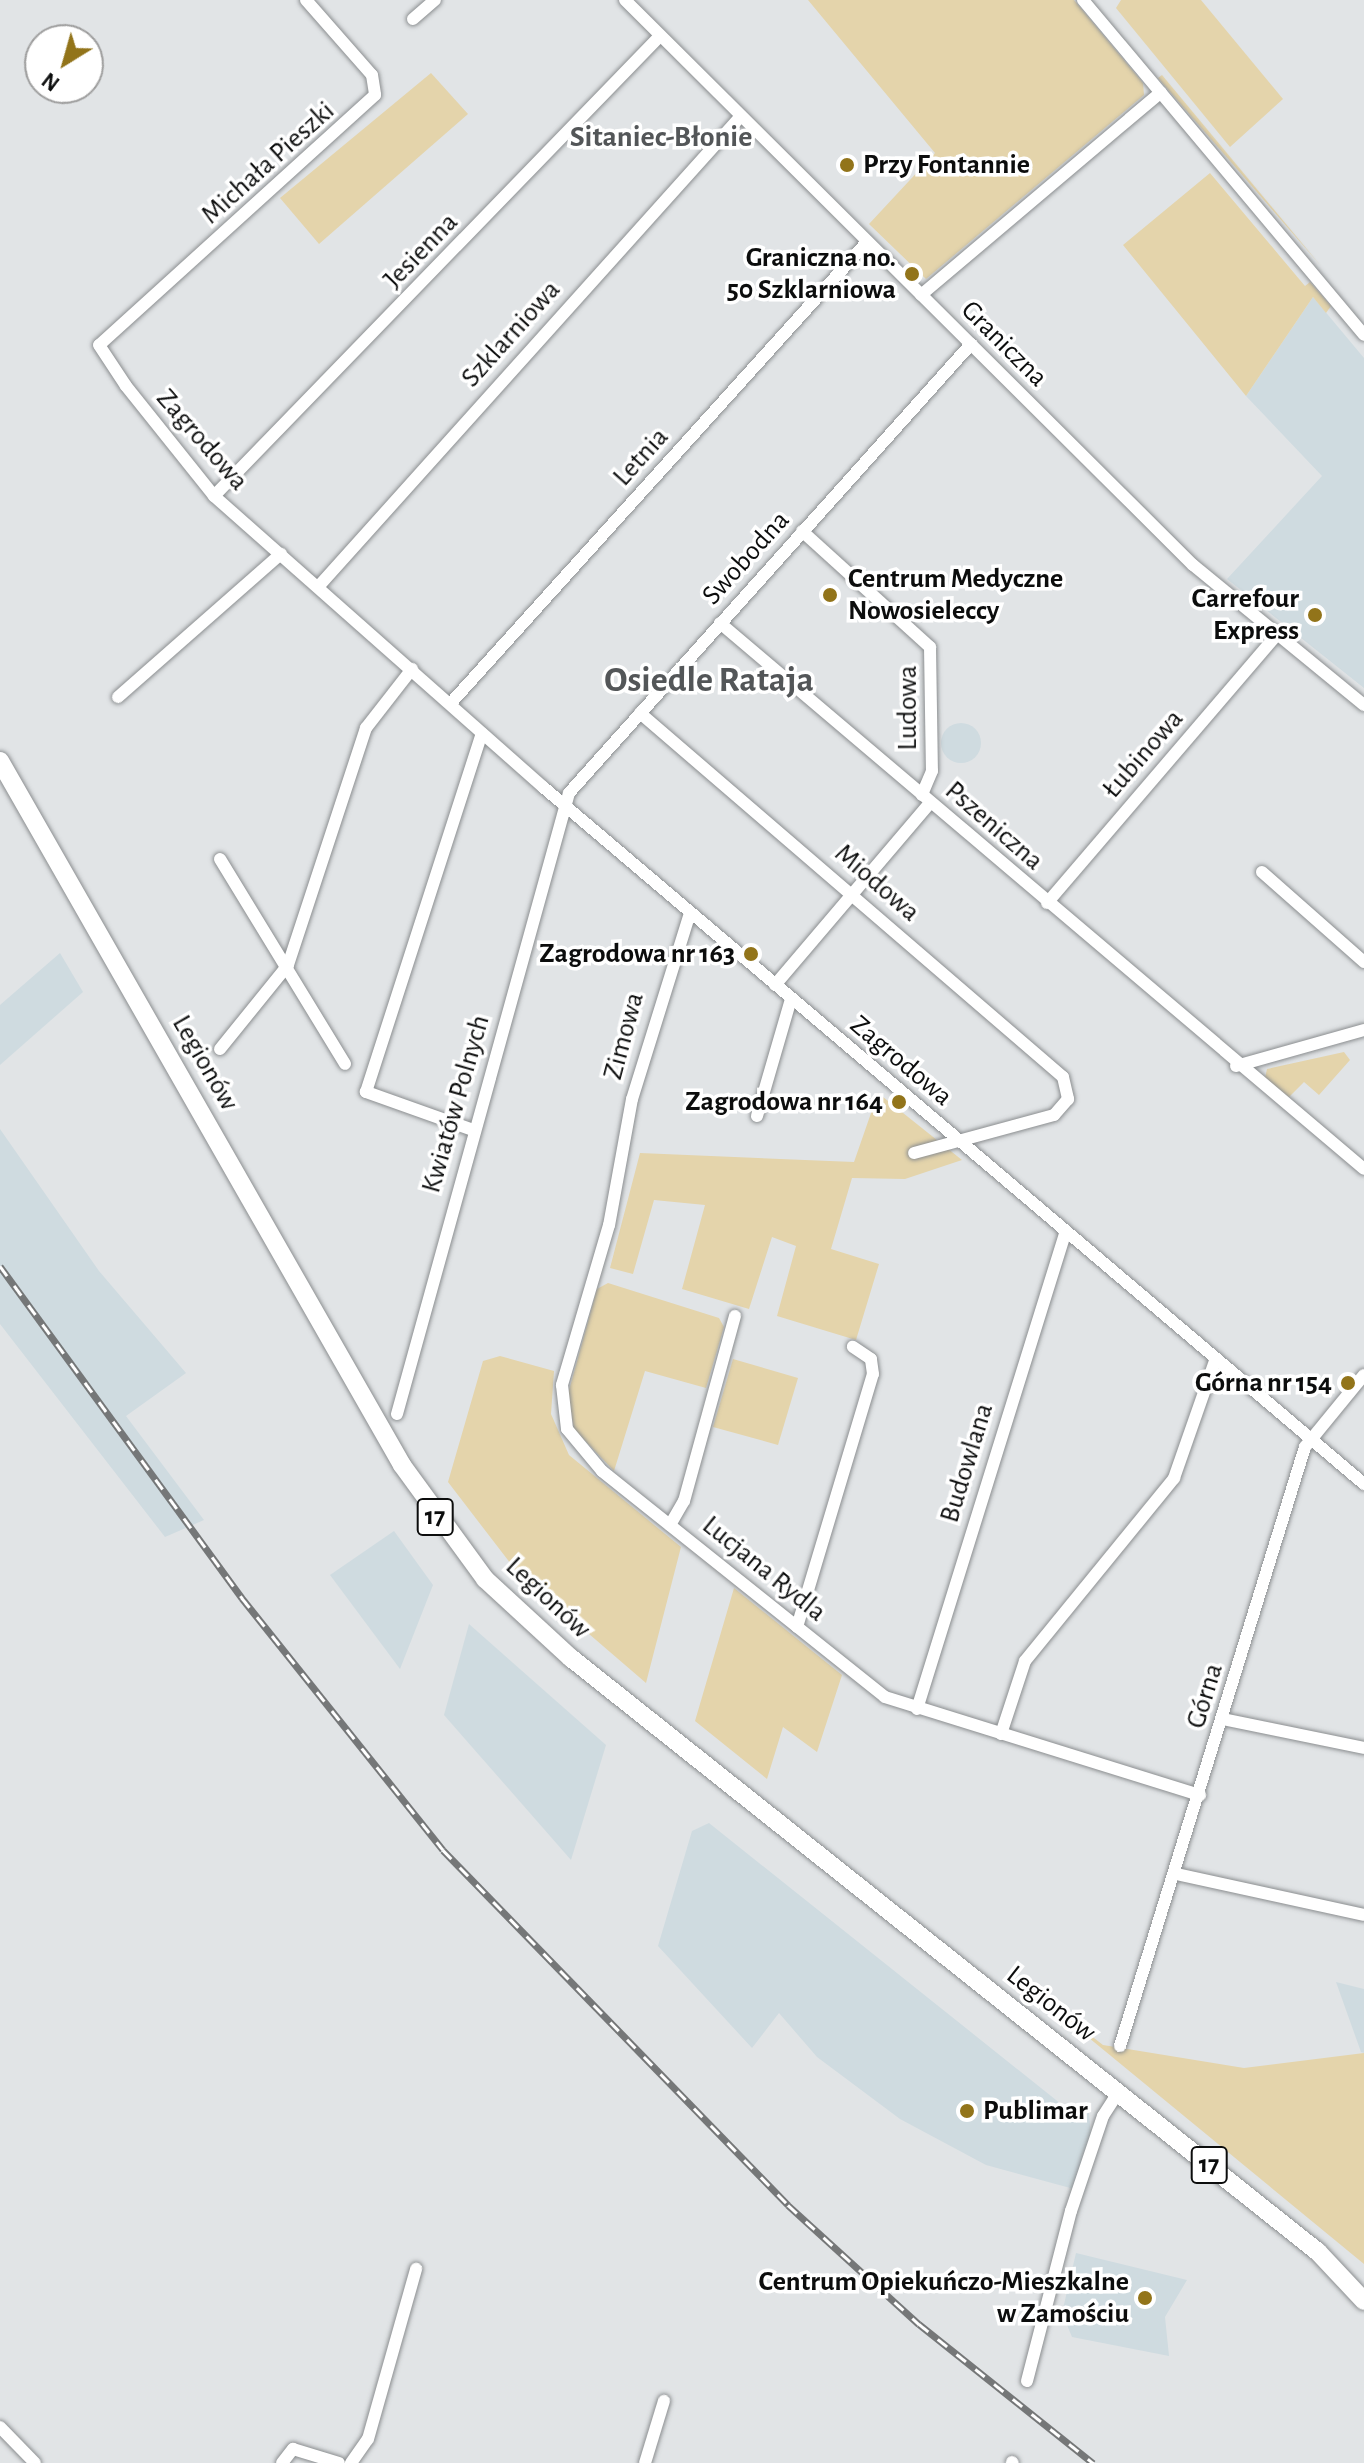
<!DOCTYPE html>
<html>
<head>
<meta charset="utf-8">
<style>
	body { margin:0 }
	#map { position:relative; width:1364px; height:2463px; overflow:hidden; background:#e1e4e6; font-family:"Alegreya Sans",sans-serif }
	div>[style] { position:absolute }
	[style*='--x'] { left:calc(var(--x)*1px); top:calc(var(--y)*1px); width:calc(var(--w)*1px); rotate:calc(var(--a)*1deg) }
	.built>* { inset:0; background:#cfdbe0 }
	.round { border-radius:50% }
	.green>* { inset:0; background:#e4d4ab }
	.roads { filter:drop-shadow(0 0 2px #8b8e90) drop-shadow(0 0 2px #8b8e90) }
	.minor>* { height:12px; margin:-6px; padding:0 6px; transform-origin:6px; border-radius:6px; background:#fff }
	.highway>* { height:18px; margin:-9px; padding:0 9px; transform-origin:9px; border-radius:9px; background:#fff }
	.rail>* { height:7px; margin-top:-3.5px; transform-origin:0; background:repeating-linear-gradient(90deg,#fff 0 12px,#757778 0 24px); box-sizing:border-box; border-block:2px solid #757778 }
	.dots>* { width:22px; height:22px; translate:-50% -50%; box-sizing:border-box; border:4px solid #fff; border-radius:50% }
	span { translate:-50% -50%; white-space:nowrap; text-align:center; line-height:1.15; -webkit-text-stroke:7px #fff; paint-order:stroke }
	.shield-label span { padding:2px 6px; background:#fff; border:2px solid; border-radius:6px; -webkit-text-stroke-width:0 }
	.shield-label { font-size:26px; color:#0c0d0d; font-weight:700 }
	.street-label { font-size:28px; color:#0c0d0d }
	.poi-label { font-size:28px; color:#0c0d0d; font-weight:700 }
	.left { translate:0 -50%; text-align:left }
	.right { translate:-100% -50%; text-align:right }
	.neighbourhood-label { font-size:30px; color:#535658; font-weight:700 }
	.district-label { font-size:36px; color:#535658; font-weight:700 }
	.north { position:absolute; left:24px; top:24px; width:80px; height:80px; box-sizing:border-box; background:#fff; border:2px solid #9e9e9e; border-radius:50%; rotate:217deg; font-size:22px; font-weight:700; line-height:32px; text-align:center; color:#0c0d0d }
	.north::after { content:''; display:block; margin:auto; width:28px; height:36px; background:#92741a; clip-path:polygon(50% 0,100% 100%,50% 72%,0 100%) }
</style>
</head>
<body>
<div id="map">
	<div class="built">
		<div style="clip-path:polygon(1313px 297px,1364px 358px,1364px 688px,1227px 579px,1322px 476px,1246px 396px)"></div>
		<div class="round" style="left:941px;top:723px;width:40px;height:40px"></div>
		<div style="clip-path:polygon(60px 953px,83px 992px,0 1065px,0 1005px)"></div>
		<div style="clip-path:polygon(0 1129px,99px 1271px,186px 1373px,126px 1416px,204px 1520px,165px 1537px,0 1324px)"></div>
		<div style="clip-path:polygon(394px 1531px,433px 1585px,400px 1669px,330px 1575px)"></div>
		<div style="clip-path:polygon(469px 1624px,606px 1745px,571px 1860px,444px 1715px)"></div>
		<div style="clip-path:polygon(709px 1823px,1061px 2104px,1089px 2113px,1091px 2138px,1074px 2189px,986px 2165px,900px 2119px,817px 2057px,779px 2013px,752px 2048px,658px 1946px,692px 1831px)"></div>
		<div style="clip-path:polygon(1336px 1982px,1364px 1989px,1364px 2053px,1361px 2052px)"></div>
		<div style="clip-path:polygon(1076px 2253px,1187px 2280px,1165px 2317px,1169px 2356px,1072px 2337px,1062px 2313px)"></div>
	</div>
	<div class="green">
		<div style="clip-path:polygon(808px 0,1074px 0,1143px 83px,1144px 95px,926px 279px,869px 224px,935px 153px)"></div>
		<div style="clip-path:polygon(1121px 0,1201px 0,1283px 99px,1230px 147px,1116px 8px)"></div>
		<div style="clip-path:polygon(431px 73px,468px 114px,319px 244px,280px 198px)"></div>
		<div style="clip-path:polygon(1162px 75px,1321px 266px,1158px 78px)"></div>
		<div style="clip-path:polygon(1210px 173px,1305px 286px,1310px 282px,1331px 306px,1326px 313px,1313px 297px,1246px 396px,1123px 245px)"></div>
		<div style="clip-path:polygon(1344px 1052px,1350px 1060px,1319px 1095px,1304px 1082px,1289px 1097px,1265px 1078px,1267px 1069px)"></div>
		<div style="clip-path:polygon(878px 1093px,962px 1160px,905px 1179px,852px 1178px,831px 1249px,879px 1264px,856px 1340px,777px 1316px,796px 1246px,772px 1237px,749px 1309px,682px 1289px,705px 1205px,654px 1200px,633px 1274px,610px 1268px,640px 1153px,854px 1162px)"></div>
		<div style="clip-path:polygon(608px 1283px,719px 1318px,724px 1327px,706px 1388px,645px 1371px,614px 1471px,574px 1429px,568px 1394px,597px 1289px)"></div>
		<div style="clip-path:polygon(500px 1356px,554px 1371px,551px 1414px,569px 1455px,681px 1547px,646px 1683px,517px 1572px,448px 1482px,483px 1361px)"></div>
		<div style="clip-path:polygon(733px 1359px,798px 1378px,778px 1445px,713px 1427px)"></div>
		<div style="clip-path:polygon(734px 1588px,842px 1675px,817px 1752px,783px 1727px,767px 1779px,695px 1721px)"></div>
		<div style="clip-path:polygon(1010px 1973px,1103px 2045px,1244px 2068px,1364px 2053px,1364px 2264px)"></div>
	</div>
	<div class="roads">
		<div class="minor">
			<div style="--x:306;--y:0;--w:100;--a:48.7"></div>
			<div style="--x:372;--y:75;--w:20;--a:81"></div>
			<div style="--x:375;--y:95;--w:372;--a:137.8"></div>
			<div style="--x:99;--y:345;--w:49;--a:56.6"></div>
			<div style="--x:126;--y:386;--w:141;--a:51.3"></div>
			<div style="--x:214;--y:496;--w:439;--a:41.5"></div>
			<div style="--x:543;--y:787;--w:1077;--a:40.33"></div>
			<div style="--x:625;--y:0;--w:801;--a:44.85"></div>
			<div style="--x:1193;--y:565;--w:221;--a:39.3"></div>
			<div style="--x:1083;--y:0;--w:437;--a:50"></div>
			<div style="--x:413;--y:19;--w:29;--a:-41"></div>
			<div style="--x:921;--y:295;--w:314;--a:-40.2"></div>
			<div style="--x:214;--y:496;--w:641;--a:-45.89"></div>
			<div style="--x:802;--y:531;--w:173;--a:42.2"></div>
			<div style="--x:930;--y:647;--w:124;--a:89.1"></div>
			<div style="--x:932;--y:771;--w:26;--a:113"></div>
			<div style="--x:318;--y:587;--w:633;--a:-48.07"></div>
			<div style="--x:720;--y:623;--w:844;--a:40.29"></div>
			<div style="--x:118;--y:697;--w:217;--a:-41.3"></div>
			<div style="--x:450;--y:704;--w:622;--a:-47.93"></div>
			<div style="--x:640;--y:713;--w:558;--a:40.71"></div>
			<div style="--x:1063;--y:1077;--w:23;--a:77"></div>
			<div style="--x:1068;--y:1099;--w:21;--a:131"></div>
			<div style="--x:1054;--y:1115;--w:145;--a:164.8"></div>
			<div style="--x:220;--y:859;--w:240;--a:58.6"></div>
			<div style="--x:1262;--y:872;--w:136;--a:41.4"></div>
			<div style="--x:1047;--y:903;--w:350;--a:-49.4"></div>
			<div style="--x:690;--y:913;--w:195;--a:107.3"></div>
			<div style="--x:632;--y:1099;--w:128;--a:100.3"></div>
			<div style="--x:609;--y:1225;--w:167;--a:106.4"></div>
			<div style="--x:562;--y:1385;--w:44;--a:83.5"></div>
			<div style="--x:567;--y:1429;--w:55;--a:50.2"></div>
			<div style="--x:602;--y:1471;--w:362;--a:38.6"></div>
			<div style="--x:885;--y:1697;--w:330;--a:17.3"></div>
			<div style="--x:775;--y:985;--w:239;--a:-49.6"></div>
			<div style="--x:220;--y:1049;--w:108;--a:-51"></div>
			<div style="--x:288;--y:965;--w:250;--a:-71.8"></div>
			<div style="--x:366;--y:728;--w:75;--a:-52.1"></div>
			<div style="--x:1236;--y:1066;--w:133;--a:-15.7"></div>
			<div style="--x:757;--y:1116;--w:122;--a:-73.8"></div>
			<div style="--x:473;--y:1130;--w:114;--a:-160.4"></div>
			<div style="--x:366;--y:1092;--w:377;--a:-72.1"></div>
			<div style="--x:397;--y:1414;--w:644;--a:-74.52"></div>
			<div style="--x:569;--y:793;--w:603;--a:-48.16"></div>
			<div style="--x:670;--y:1525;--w:28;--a:-60"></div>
			<div style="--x:684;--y:1501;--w:192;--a:-74.6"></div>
			<div style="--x:797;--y:1627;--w:264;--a:-73.3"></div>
			<div style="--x:873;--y:1374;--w:15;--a:-98"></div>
			<div style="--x:871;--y:1359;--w:22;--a:-146"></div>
			<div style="--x:917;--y:1709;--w:500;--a:-72.7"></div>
			<div style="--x:1223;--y:1719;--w:144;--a:11.6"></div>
			<div style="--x:1001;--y:1734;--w:77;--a:-71.8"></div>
			<div style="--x:1025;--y:1661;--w:236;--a:-50.8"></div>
			<div style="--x:1174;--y:1478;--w:124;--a:-70.7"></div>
			<div style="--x:1176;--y:1874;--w:192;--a:12.3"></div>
			<div style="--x:1120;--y:2046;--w:627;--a:-72.84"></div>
			<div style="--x:1305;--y:1447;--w:93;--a:-50.7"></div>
			<div style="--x:1027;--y:2381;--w:176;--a:-75.5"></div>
			<div style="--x:1071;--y:2211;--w:100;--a:-71.4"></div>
			<div style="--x:1103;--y:2116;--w:27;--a:-57"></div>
			<div style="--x:0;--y:2427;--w:50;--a:45.8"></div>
			<div style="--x:1012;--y:2462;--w:1;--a:45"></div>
			<div style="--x:282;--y:2463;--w:18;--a:-52"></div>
			<div style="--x:293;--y:2449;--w:48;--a:16.9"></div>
			<div style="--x:351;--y:2463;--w:29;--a:-55"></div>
			<div style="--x:368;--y:2439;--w:177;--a:-74.2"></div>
			<div style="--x:645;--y:2463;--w:65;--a:-73"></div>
		</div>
		<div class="highway">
			<div style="--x:0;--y:761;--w:811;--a:60.27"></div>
			<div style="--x:402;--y:1465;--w:141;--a:53.9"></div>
			<div style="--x:485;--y:1579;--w:117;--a:42.6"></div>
			<div style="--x:571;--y:1658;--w:954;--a:38.49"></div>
			<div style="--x:1318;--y:2252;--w:67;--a:46.8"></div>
		</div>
	</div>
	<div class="rail">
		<div style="--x:0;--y:1266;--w:411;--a:53.9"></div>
		<div style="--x:242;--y:1598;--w:322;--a:51.4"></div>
		<div style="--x:443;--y:1850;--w:495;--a:45.8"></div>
		<div style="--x:788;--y:2205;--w:177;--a:42.3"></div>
		<div style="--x:919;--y:2324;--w:223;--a:38.6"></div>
	</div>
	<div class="dots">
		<div style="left:847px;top:165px;background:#92741a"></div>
		<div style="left:912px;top:274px;background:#92741a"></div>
		<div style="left:830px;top:595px;background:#92741a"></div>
		<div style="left:1315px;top:615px;background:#92741a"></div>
		<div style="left:751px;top:954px;background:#92741a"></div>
		<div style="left:899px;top:1102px;background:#92741a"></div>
		<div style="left:1348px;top:1383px;background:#92741a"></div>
		<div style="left:967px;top:2111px;background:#92741a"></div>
		<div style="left:1145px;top:2298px;background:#92741a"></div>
	</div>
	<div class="shield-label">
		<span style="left:435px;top:1517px">17</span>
		<span style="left:1209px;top:2165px">17</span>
	</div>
	<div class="street-label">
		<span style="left:268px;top:163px;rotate:-42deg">Michała Pieszki</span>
		<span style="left:421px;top:251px;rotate:-46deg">Jesienna</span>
		<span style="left:511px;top:334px;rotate:-48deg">Szklarniowa</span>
		<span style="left:1004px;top:344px;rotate:45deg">Graniczna</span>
		<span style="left:202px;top:440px;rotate:49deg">Zagrodowa</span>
		<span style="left:641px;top:457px;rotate:-48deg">Letnia</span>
		<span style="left:746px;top:558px;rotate:-48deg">Swobodna</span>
		<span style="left:908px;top:708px;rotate:-90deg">Ludowa</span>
		<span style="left:1143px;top:754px;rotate:-49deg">Łubinowa</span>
		<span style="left:994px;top:826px;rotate:41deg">Pszeniczna</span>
		<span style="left:877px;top:883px;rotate:41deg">Miodowa</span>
		<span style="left:624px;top:1036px;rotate:-75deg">Zimowa</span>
		<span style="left:901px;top:1061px;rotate:40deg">Zagrodowa</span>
		<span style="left:205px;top:1063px;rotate:60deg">Legionów</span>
		<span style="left:456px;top:1104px;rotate:-74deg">Kwiatów Polnych</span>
		<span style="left:967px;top:1463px;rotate:-73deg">Budowlana</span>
		<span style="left:764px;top:1569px;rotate:39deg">Lucjana Rydla</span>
		<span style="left:548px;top:1598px;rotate:43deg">Legionów</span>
		<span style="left:1205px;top:1696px;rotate:-73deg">Górna</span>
		<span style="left:1051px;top:2004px;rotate:38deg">Legionów</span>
	</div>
	<div class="poi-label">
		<span class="left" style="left:863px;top:165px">Przy Fontannie</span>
		<span class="right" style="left:896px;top:274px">Graniczna no.<br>50 Szklarniowa</span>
		<span class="left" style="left:848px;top:595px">Centrum Medyczne<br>Nowosieleccy</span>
		<span class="right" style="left:1299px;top:615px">Carrefour<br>Express</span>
		<span class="right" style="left:735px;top:954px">Zagrodowa nr 163</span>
		<span class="right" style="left:883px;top:1102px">Zagrodowa nr 164</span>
		<span class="right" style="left:1332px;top:1383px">Górna nr 154</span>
		<span class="left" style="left:983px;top:2111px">Publimar</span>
		<span class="right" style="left:1129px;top:2298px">Centrum Opiekuńczo-Mieszkalne<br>w Zamościu</span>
	</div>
	<div class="neighbourhood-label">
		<span style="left:661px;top:137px">Sitaniec-Błonie</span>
	</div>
	<div class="district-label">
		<span style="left:709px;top:681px">Osiedle Rataja</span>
	</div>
	<div class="north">N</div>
</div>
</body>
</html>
